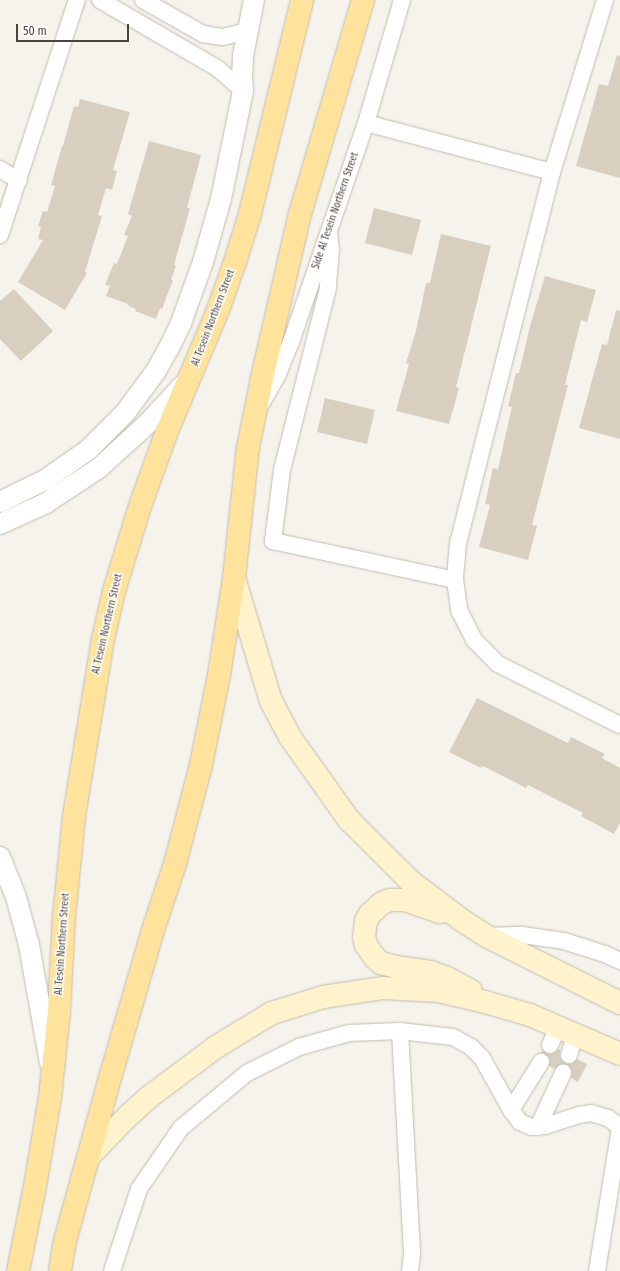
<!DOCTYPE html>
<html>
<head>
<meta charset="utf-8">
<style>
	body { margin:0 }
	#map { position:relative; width:620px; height:1271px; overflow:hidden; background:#f6f3ec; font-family:"Fira Sans Condensed",sans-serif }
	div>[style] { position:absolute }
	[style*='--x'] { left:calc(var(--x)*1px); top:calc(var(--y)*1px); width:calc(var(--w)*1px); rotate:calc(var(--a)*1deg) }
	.building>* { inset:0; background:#d8cfc1 }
	.roads { filter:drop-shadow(0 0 1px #c2bbae) drop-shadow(0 0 1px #c2bbae) }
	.minor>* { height:16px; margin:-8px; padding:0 8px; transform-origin:8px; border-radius:8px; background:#fff }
	.tertiary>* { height:20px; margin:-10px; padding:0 10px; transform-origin:10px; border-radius:10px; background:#fff }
	.secondary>* { height:22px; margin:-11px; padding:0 11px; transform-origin:11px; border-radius:11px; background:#fff3cd }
	.primary>* { height:22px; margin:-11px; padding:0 11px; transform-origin:11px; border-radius:11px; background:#ffe39c }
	span { translate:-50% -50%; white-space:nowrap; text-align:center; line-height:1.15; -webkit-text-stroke:3px #fff; paint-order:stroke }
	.street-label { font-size:10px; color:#4b4439 }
	.scale { position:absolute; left:16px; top:24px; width:113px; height:18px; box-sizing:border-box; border:2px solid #4b4439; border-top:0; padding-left:5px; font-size:12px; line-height:14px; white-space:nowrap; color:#4b4439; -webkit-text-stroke:3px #fff; paint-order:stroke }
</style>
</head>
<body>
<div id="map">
	<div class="building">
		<div style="clip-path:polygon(617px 55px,620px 56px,620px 178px,576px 166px,599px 84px,608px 86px)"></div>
		<div style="clip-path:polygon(80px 99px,130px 112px,113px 170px,117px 171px,112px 190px,106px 188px,98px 215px,102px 216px,85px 272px,87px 273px,65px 310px,18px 282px,43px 240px,38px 239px,41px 227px,38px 226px,43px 211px,47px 212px,55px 186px,51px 185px,62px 146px,63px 146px,74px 106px,78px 107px)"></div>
		<div style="clip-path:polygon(149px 141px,201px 155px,187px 208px,190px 208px,174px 265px,176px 266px,171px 280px,173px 280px,162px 309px,160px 308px,156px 319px,135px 311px,136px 309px,127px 305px,128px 304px,106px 296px,110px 286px,105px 285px,114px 263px,117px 264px,128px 236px,124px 235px,132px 216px,128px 214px)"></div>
		<div style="clip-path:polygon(374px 208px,421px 220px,412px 255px,365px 243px)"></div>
		<div style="clip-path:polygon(441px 234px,491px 246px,456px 387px,459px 388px,449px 424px,396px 411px,409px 364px,406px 363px,416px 331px,426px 283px,430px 283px)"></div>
		<div style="clip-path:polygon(545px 276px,596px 290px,587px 322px,581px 320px,565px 385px,568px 385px,532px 525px,537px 526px,528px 560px,479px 547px,490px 505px,485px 504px,493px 468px,498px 469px,512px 407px,508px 406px,516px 373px,519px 373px,530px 326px)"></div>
		<div style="clip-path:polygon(14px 289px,53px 331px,21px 361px,0 339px,0 301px)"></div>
		<div style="clip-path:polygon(616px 310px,620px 311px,620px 439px,579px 428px,602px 344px,607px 345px)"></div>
		<div style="clip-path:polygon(325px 398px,375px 410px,367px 444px,317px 432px)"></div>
		<div style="clip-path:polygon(477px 698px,568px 743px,571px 737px,605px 754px,602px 758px,620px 768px,620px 823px,614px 834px,581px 816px,583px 813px,528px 785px,526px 788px,483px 766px,481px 768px,449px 752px)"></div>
		<div style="clip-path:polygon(558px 1049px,560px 1050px,560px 1058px,566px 1064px,572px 1064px,577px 1059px,587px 1064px,578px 1082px,571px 1078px,572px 1072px,567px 1065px,562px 1064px,554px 1069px,549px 1066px,549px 1057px,541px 1053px,542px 1050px,546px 1053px,551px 1054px)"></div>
	</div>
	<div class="roads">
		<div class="minor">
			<div style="--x:100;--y:0;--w:135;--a:30.2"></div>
			<div style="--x:217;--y:68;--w:35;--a:41"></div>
			<div style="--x:143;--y:0;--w:69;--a:29.5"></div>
			<div style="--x:203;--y:34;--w:20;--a:9"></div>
			<div style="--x:223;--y:37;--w:25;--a:-14"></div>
			<div style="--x:605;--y:0;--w:180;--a:107.1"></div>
			<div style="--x:552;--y:172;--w:383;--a:104.2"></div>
			<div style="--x:458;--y:543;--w:37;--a:95"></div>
			<div style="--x:455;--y:580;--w:30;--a:82"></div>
			<div style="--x:459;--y:610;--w:34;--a:63"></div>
			<div style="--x:474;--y:640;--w:34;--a:45"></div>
			<div style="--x:498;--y:664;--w:136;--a:26.6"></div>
			<div style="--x:366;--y:123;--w:192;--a:14.8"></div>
			<div style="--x:0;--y:169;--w:22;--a:32"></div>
			<div style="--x:329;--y:232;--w:18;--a:84"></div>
			<div style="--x:331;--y:250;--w:38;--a:95"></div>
			<div style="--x:328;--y:288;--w:188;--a:104.2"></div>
			<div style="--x:282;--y:470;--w:72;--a:97.2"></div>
			<div style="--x:273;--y:541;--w:186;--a:12.1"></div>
			<div style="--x:0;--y:235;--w:247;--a:-71.9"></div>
			<div style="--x:261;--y:404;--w:34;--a:-60"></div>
			<div style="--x:278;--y:374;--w:35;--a:-68"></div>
			<div style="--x:291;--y:342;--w:231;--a:-71.1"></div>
			<div style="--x:366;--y:123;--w:128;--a:-73.7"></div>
			<div style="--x:488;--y:936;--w:34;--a:-2"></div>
			<div style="--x:522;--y:935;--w:42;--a:8.1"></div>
			<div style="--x:564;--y:941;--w:43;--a:17.6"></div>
			<div style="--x:605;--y:954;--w:17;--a:25"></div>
			<div style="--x:400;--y:1031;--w:223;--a:86.9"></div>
			<div style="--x:412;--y:1254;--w:17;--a:97"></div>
			<div style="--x:550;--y:1045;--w:20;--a:-66"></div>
			<div style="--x:569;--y:1055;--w:21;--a:-73"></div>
			<div style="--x:511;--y:1110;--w:57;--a:-58"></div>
			<div style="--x:538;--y:1127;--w:60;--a:-65.2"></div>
			<div style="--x:112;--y:1271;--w:86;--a:-71.8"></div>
			<div style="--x:139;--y:1189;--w:74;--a:-55.5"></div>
			<div style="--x:181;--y:1128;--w:86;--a:-39.8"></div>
			<div style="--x:247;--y:1073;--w:58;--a:-26.6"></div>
			<div style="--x:299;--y:1047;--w:52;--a:-15.6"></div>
			<div style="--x:349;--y:1033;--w:51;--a:-2.2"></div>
			<div style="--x:400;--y:1031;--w:53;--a:6.5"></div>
			<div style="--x:453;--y:1037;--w:21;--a:29"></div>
			<div style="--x:471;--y:1047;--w:16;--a:45"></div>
			<div style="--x:482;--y:1058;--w:60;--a:60.9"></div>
			<div style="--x:511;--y:1110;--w:15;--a:53"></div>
			<div style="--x:520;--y:1122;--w:13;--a:23"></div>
			<div style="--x:532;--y:1127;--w:13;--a:-4"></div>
			<div style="--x:545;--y:1126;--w:36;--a:-18"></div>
			<div style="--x:579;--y:1115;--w:12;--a:-9"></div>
			<div style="--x:591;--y:1113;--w:18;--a:16"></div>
			<div style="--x:608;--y:1118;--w:15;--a:37"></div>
			<div style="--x:597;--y:1271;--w:146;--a:-80.9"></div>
		</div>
		<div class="tertiary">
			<div style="--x:0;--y:502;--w:50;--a:-26.1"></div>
			<div style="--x:45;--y:480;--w:52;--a:-34.9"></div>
			<div style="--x:88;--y:450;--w:52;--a:-45"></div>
			<div style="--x:125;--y:413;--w:52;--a:-53.6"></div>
			<div style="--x:156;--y:371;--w:26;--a:-61"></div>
			<div style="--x:169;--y:348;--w:28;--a:-64"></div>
			<div style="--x:181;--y:323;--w:65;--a:-70.2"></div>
			<div style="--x:203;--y:262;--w:66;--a:-74.1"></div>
			<div style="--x:221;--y:199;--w:110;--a:-78.5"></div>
			<div style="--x:243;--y:91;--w:14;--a:-94"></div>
			<div style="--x:242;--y:77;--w:21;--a:-87"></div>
			<div style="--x:243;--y:56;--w:57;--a:-78.9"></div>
			<div style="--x:0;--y:524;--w:51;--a:-24.5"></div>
			<div style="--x:46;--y:503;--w:64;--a:-33.4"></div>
			<div style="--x:99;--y:468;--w:64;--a:-42.5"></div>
			<div style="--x:146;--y:425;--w:62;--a:-47"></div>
			<div style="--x:0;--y:857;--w:43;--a:68.2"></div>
			<div style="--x:16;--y:897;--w:50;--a:74.8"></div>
			<div style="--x:29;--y:945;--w:120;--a:79.9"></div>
		</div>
		<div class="secondary">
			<div style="--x:234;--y:578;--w:128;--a:73.3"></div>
			<div style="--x:271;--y:701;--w:41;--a:62.2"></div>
			<div style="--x:290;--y:737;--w:102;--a:54.6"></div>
			<div style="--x:349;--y:820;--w:86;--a:45"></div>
			<div style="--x:410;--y:881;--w:63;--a:37.2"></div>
			<div style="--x:460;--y:919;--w:31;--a:33"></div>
			<div style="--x:486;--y:936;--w:150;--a:26.6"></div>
			<div style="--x:440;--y:912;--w:36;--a:-161"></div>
			<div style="--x:406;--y:900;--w:16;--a:180"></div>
			<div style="--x:390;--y:900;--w:9;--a:159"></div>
			<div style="--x:382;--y:903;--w:16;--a:137"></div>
			<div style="--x:370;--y:914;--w:8;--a:120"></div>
			<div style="--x:366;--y:921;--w:16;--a:97"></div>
			<div style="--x:364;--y:937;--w:8;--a:76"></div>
			<div style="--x:366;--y:945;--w:16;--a:55"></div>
			<div style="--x:375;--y:958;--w:8;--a:40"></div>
			<div style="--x:381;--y:963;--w:16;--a:15"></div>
			<div style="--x:396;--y:967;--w:35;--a:8"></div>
			<div style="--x:431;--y:972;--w:17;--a:21"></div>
			<div style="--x:447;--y:978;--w:27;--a:28"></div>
			<div style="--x:89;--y:1156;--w:56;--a:-45.7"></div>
			<div style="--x:128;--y:1116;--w:28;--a:-42"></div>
			<div style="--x:149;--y:1097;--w:84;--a:-36.7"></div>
			<div style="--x:216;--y:1047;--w:66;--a:-31.3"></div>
			<div style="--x:272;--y:1013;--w:53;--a:-17.4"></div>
			<div style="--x:323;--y:997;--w:61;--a:-8.5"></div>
			<div style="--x:383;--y:988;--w:56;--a:3.1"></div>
			<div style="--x:439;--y:991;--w:47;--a:13.4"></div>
			<div style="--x:485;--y:1002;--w:47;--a:16.1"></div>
			<div style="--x:530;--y:1015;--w:98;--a:23.4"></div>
		</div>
		<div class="primary">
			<div style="--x:18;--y:1271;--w:87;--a:-78.7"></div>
			<div style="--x:35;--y:1186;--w:90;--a:-80.4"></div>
			<div style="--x:50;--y:1097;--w:86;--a:-84"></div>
			<div style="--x:59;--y:1011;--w:94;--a:-87"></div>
			<div style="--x:64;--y:917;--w:101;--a:-84.3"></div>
			<div style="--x:74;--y:816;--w:179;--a:-80.7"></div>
			<div style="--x:103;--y:639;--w:49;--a:-77.1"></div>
			<div style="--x:114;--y:591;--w:89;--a:-73"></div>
			<div style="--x:140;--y:506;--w:80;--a:-70.2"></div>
			<div style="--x:167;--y:431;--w:131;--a:-67.1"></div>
			<div style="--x:218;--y:310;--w:51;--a:-70.5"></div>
			<div style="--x:235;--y:262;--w:50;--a:-72.6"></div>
			<div style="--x:250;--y:214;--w:220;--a:-76.3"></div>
			<div style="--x:60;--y:1271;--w:30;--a:-81"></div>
			<div style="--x:65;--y:1241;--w:162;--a:-74.6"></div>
			<div style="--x:108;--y:1085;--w:161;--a:-73.8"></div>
			<div style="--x:153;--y:930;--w:70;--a:-71.6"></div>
			<div style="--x:175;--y:864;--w:102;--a:-75.3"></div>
			<div style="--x:201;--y:765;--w:92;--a:-78.7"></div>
			<div style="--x:219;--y:675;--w:98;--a:-81.2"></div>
			<div style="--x:234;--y:578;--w:131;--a:-83.9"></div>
			<div style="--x:248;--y:448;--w:71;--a:-78.7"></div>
			<div style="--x:262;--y:378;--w:168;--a:-77"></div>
			<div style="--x:300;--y:214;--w:223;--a:-73.6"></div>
		</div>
	</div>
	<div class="street-label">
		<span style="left:336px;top:211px;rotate:-71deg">Side Al Tesein Northern Street</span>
		<span style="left:214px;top:318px;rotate:-69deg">Al Tesein Northern Street</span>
		<span style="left:108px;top:624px;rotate:-77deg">Al Tesein Northern Street</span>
		<span style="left:63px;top:944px;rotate:-86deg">Al Tesein Northern Street</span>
	</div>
	<div class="scale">50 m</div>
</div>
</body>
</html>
